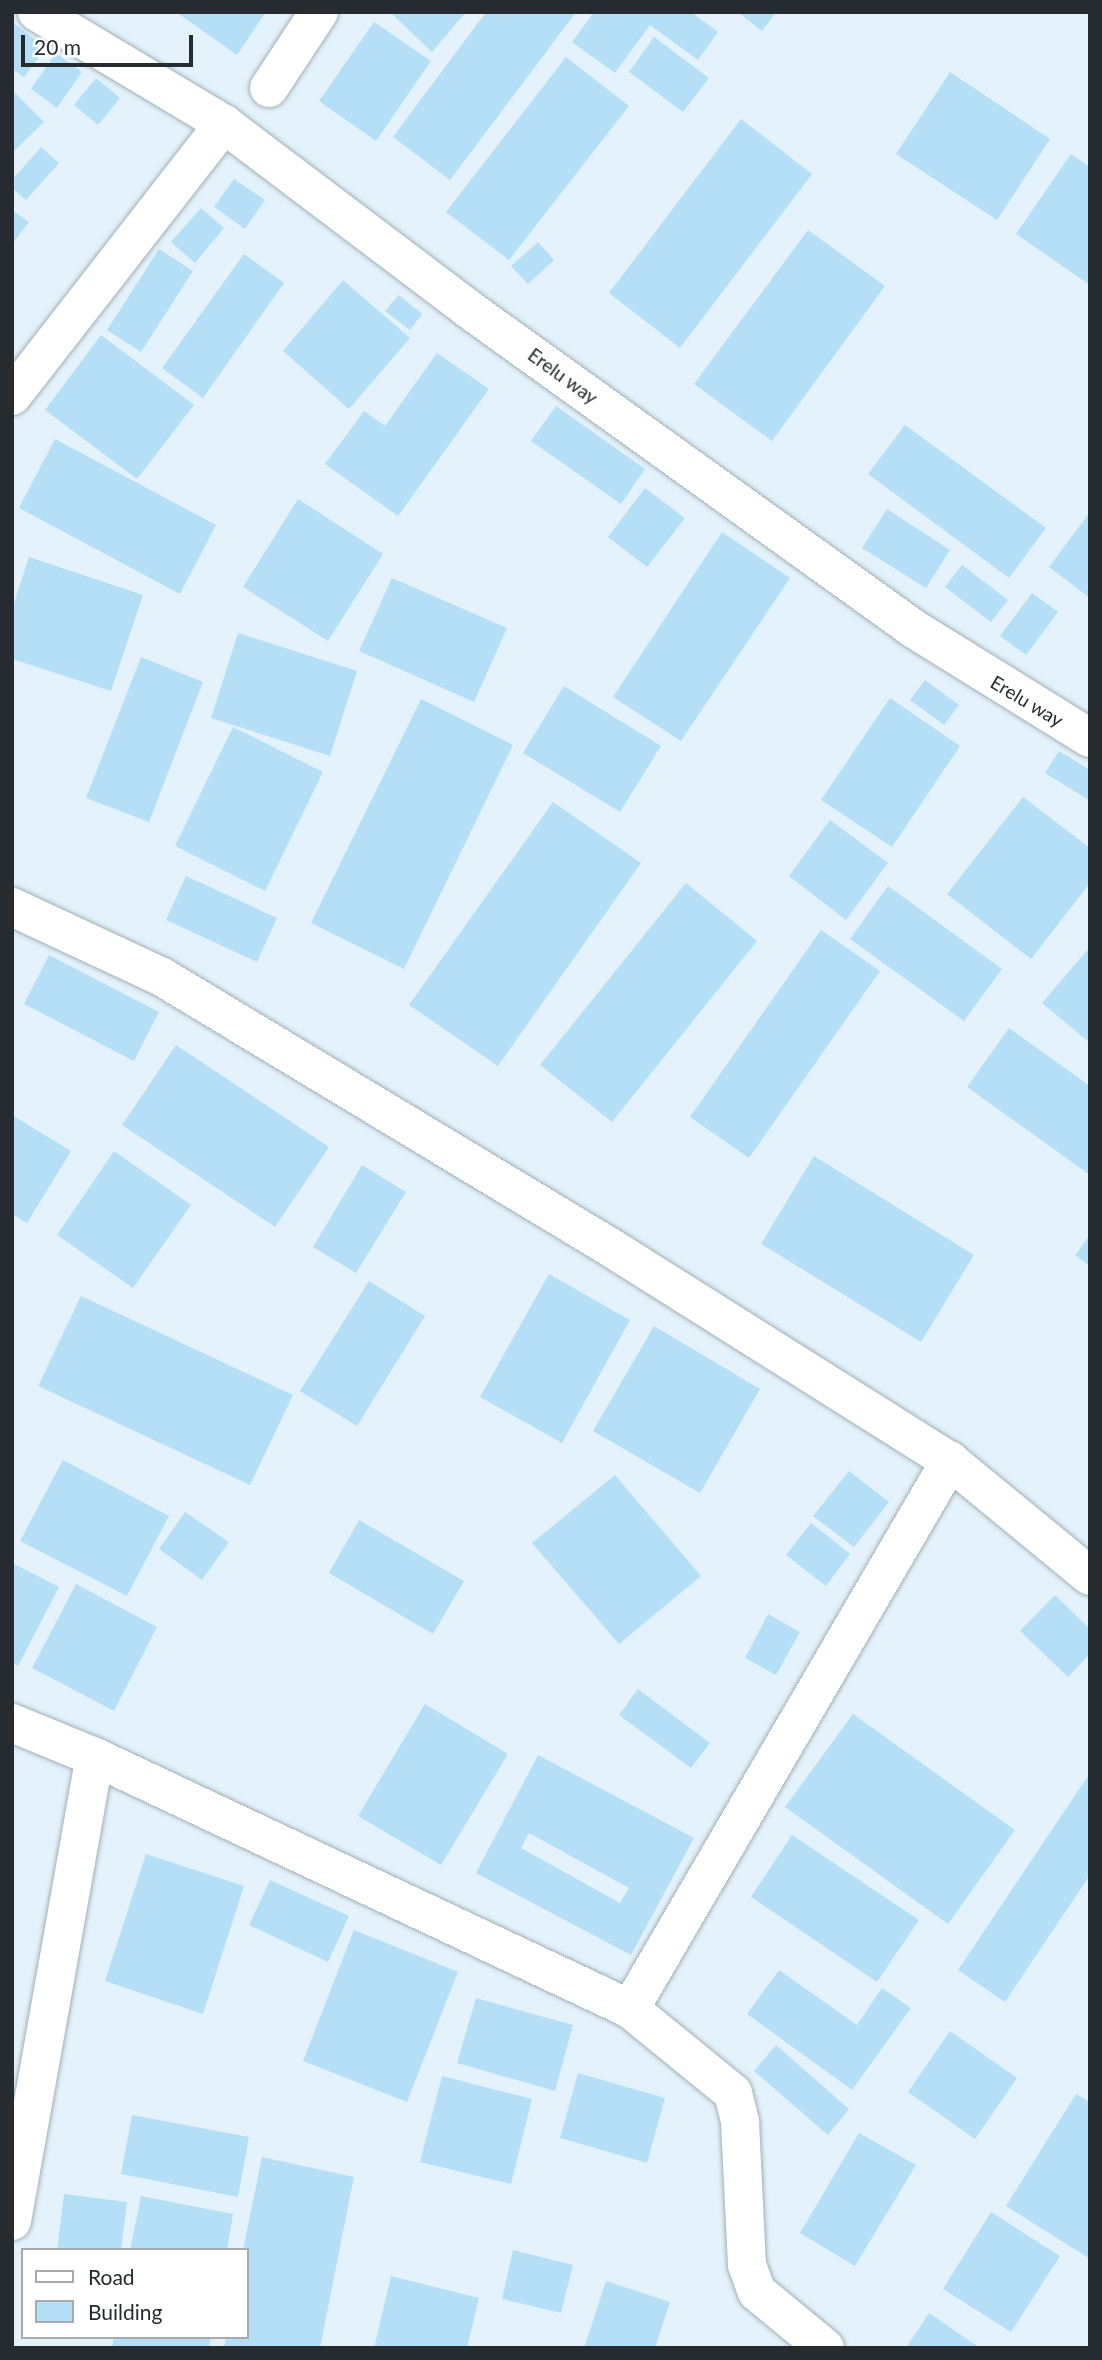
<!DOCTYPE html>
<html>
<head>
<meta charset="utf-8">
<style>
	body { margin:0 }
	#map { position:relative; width:1102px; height:2360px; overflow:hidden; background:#e4f3fb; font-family:Lato,sans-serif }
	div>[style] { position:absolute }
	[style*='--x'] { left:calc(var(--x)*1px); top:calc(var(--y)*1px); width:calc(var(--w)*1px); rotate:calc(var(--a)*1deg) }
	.building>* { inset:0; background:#b5dff6 }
	.roads { filter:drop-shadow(0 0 2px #a1b0b7) drop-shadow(0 0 2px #a1b0b7) }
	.street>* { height:38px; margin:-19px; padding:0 19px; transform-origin:19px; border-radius:19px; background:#fff }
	span { translate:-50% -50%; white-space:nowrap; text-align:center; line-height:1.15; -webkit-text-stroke:6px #fff; paint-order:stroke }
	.street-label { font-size:19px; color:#252b2e }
	.frame { position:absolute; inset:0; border:14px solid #252b2e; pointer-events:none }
	.legend { position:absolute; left:21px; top:2248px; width:228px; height:91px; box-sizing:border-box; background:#fff; border:2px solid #a8aaab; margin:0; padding:9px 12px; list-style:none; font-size:21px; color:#252b2e }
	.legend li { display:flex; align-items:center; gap:14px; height:35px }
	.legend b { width:35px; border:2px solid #a8aaab }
	.scale { position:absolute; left:21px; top:35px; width:172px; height:32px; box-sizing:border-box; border:4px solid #252b2e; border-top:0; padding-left:9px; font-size:21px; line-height:24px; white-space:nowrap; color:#252b2e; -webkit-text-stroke:5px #fff; paint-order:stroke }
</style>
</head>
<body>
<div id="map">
	<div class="building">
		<div style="clip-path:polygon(176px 12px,266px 12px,237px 55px)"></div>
		<div style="clip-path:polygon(390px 12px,466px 12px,432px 52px)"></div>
		<div style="clip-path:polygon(486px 12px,576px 12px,450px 180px,393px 137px)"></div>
		<div style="clip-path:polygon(594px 12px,691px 12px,718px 32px,698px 60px,650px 25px,615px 73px,572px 42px)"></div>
		<div style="clip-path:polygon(738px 12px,776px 12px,762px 31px)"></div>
		<div style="clip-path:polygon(12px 22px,46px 48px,24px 77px,12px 69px)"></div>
		<div style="clip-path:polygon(374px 22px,431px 61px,376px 141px,319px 101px)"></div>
		<div style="clip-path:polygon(654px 37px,709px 78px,683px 112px,629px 72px)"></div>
		<div style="clip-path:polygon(56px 53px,82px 72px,57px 108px,31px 89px)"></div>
		<div style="clip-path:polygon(566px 57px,629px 106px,509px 260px,446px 212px)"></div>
		<div style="clip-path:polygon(950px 72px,1050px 139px,997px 220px,896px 154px)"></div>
		<div style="clip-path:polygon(96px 78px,120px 98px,98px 125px,74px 105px)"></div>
		<div style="clip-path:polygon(12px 90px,44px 122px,12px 153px)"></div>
		<div style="clip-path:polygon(741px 119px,812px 174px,680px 348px,609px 293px)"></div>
		<div style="clip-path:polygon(41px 147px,59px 163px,26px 200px,12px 188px,12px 180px)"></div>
		<div style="clip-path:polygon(1071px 154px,1090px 167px,1090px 285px,1016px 234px)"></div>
		<div style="clip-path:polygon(234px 179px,265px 200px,245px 229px,214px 207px)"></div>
		<div style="clip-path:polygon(201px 208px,224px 228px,195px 263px,171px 242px)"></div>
		<div style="clip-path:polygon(12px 210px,29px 222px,12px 244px)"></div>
		<div style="clip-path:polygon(808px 230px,885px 286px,772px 441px,694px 384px)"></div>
		<div style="clip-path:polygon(538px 242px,554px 260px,528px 284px,511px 266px)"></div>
		<div style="clip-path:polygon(159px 249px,193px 271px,141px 352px,107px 330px)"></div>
		<div style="clip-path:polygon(244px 254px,284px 283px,203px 398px,162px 368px)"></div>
		<div style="clip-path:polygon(343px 280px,410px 338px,349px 409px,283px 351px)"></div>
		<div style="clip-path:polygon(399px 295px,422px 314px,410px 330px,385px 311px)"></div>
		<div style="clip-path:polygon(101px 335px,194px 405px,137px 479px,45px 410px)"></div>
		<div style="clip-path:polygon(437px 353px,489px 389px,398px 516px,325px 464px,364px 411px,385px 426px)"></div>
		<div style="clip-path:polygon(556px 406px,645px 469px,621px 504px,531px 441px)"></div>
		<div style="clip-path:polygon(905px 425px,1046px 528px,1009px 578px,868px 474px)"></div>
		<div style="clip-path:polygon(55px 439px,216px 525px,180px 594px,19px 508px)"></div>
		<div style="clip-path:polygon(645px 488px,685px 518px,647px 567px,608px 537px)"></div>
		<div style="clip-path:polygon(298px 499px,383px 554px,328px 641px,243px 587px)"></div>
		<div style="clip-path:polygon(887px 509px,950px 550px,926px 588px,862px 548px)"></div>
		<div style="clip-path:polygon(1090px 512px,1090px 598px,1049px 567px)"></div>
		<div style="clip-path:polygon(722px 532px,790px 578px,681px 741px,613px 697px)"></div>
		<div style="clip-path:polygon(29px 557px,143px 595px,111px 691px,12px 659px,12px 609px)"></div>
		<div style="clip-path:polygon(962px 565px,1008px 600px,991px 622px,945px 587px)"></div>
		<div style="clip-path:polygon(392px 578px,507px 628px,474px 702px,359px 651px)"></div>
		<div style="clip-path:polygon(1032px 593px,1058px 612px,1026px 655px,1000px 636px)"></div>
		<div style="clip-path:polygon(238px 633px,357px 671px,330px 756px,211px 718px)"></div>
		<div style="clip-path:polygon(141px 657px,203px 682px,149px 822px,86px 798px)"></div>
		<div style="clip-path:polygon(925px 680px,959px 705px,944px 725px,910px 700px)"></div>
		<div style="clip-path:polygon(564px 686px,661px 746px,620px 812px,523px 753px)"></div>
		<div style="clip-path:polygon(890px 698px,960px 746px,892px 847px,821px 800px)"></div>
		<div style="clip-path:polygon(421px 699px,513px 745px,404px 969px,311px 923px)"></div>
		<div style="clip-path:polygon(233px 727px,323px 772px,265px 891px,175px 846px)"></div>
		<div style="clip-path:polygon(1059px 751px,1090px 770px,1090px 801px,1045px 773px)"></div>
		<div style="clip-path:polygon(1023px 797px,1090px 848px,1090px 883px,1031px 959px,947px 894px)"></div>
		<div style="clip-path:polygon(553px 802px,641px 863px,498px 1066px,409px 1005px)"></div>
		<div style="clip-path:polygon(830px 820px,888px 863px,846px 920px,789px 876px)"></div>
		<div style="clip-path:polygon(186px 876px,277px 918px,257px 962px,166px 920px)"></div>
		<div style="clip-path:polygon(686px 883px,757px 941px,612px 1122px,540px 1065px)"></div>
		<div style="clip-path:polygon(888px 886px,1002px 969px,964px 1021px,850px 939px)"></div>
		<div style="clip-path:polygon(821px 930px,880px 971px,749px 1158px,690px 1117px)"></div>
		<div style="clip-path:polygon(1090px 947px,1090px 1043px,1042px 1003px)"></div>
		<div style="clip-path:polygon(49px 955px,159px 1012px,134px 1061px,24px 1004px)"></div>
		<div style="clip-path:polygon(1009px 1028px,1090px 1086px,1090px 1175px,967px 1087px)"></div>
		<div style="clip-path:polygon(176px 1045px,329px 1147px,275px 1227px,122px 1125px)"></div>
		<div style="clip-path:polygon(12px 1115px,71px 1151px,27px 1223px,12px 1214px)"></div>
		<div style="clip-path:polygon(114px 1151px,191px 1205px,133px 1288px,57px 1235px)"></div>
		<div style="clip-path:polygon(814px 1156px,974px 1255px,921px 1342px,761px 1244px)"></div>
		<div style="clip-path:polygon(362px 1165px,406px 1192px,356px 1273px,313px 1247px)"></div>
		<div style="clip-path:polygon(1090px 1235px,1090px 1266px,1075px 1255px)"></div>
		<div style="clip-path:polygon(549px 1274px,630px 1320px,562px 1443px,480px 1397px)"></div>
		<div style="clip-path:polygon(369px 1281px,425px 1316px,357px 1426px,300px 1391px)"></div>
		<div style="clip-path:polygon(81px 1296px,293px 1395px,250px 1485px,38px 1386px)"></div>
		<div style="clip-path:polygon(654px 1326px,760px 1389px,700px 1493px,593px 1431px)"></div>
		<div style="clip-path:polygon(63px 1460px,169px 1516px,127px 1596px,20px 1541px)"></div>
		<div style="clip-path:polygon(849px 1471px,889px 1502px,854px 1547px,813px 1516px)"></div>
		<div style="clip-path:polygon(615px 1475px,701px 1576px,619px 1644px,532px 1543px)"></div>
		<div style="clip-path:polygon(185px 1512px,229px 1542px,202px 1580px,159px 1549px)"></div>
		<div style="clip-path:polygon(359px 1520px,464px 1581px,433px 1634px,329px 1573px)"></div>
		<div style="clip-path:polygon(811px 1523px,850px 1554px,826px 1586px,786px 1555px)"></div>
		<div style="clip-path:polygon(12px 1563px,59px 1587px,18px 1666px,12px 1663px)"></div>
		<div style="clip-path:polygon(76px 1584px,157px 1627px,114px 1711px,32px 1668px)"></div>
		<div style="clip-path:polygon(1055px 1595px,1090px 1629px,1090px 1654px,1068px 1677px,1020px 1631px)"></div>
		<div style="clip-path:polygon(768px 1614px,800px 1632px,776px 1675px,745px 1658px)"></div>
		<div style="clip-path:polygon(638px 1689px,710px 1743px,691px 1768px,619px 1715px)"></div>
		<div style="clip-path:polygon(425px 1704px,508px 1754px,441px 1865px,358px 1816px)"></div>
		<div style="clip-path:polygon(853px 1714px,1015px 1830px,948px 1924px,785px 1807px)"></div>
		<div style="clip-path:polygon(evenodd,538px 1755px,694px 1838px,631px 1955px,476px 1873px,538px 1755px,529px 1833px,629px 1888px,620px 1903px,521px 1848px,529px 1833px)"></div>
		<div style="clip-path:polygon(1090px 1773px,1090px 1875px,1005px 2002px,958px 1970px)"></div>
		<div style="clip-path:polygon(792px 1835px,919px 1920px,877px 1982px,751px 1897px)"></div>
		<div style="clip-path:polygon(146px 1854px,244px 1886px,203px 2014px,105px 1981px)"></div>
		<div style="clip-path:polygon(270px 1880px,349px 1916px,328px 1962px,249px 1925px)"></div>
		<div style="clip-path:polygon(354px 1930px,458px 1972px,407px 2102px,303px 2061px)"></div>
		<div style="clip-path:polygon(779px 1970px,857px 2025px,882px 1988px,911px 2008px,852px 2090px,747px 2014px)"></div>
		<div style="clip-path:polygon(476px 1998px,573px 2025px,555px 2091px,457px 2063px)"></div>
		<div style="clip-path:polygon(950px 2031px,1017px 2078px,975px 2139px,908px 2092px)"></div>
		<div style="clip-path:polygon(776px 2045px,849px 2109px,828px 2135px,754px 2071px)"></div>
		<div style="clip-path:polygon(578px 2073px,665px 2098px,647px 2163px,560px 2138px)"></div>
		<div style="clip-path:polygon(442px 2076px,532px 2099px,511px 2184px,420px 2162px)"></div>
		<div style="clip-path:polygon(1076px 2094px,1090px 2102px,1090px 2259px,1006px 2206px)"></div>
		<div style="clip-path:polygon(132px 2115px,249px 2137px,238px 2197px,121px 2174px)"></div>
		<div style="clip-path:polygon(859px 2133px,916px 2165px,855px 2266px,800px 2233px)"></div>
		<div style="clip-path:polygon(262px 2157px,354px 2177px,320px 2348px,224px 2348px,226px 2337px,247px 2337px,243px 2250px)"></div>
		<div style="clip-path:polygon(64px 2194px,127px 2202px,121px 2250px,57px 2250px)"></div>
		<div style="clip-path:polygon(141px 2196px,233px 2214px,227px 2250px,130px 2250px)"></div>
		<div style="clip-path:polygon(991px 2212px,1060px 2256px,1011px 2332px,943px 2289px)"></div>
		<div style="clip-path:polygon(513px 2250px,573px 2265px,561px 2313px,502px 2299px)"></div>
		<div style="clip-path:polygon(391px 2276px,479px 2298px,467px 2348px,374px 2348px)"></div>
		<div style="clip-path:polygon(606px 2281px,670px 2302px,655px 2348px,584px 2348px)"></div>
		<div style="clip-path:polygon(929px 2313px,980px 2348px,906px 2348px)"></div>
		<div style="clip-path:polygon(114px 2337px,211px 2337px,209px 2348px,112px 2348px)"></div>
	</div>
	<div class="roads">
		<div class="street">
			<div style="--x:37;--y:12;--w:218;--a:30.9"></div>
			<div style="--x:224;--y:124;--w:305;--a:37.1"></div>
			<div style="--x:467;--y:308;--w:550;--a:35.68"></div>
			<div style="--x:914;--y:629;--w:207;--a:31.8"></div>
			<div style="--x:269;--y:88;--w:91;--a:-56.7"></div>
			<div style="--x:12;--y:396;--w:345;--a:-52.1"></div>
			<div style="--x:12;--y:907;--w:166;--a:25"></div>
			<div style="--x:162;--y:977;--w:527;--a:31.09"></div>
			<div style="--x:613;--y:1249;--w:398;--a:32.2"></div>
			<div style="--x:950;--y:1461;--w:181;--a:39.4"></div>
			<div style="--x:12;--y:1723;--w:90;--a:22.3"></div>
			<div style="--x:95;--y:1757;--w:591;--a:25.22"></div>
			<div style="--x:630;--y:2009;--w:133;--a:39.2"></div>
			<div style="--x:733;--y:2093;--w:30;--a:76"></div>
			<div style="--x:740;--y:2122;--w:143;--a:87.2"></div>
			<div style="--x:747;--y:2265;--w:29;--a:70"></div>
			<div style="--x:757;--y:2292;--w:88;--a:39.5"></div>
			<div style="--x:630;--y:2009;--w:635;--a:-59.72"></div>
			<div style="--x:12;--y:2221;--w:471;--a:-79.9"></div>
		</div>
	</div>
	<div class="street-label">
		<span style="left:563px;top:376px;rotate:36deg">Erelu way</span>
		<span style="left:1027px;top:701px;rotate:31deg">Erelu way</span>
	</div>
	<div class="frame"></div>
	<ul class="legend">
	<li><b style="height:9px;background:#fff"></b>Road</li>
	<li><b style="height:19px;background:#b5dff6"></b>Building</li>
	</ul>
	<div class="scale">20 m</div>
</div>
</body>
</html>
